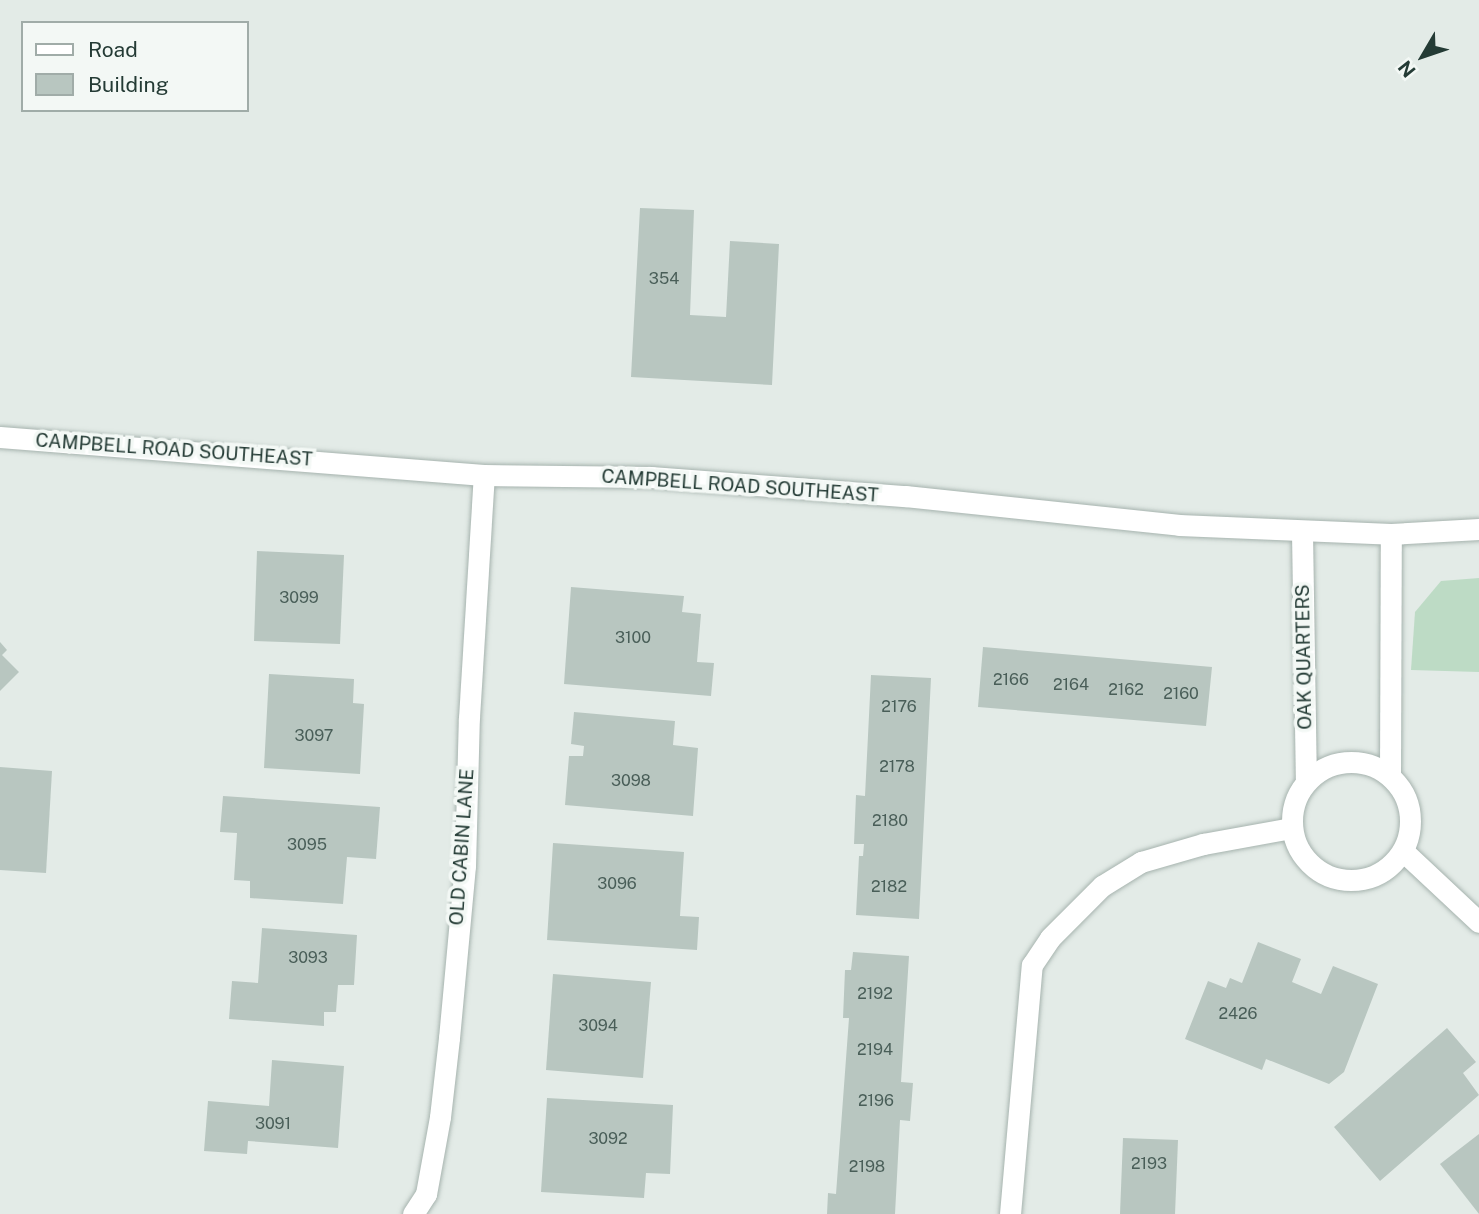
<!DOCTYPE html>
<html>
<head>
<meta charset="utf-8">
<style>
	body { margin:0 }
	#map { position:relative; width:1479px; height:1214px; overflow:hidden; background:#e3ebe7; font-family:"Public Sans",sans-serif }
	div>[style] { position:absolute }
	[style*='--x'] { left:calc(var(--x)*1px); top:calc(var(--y)*1px); width:calc(var(--w)*1px); rotate:calc(var(--a)*1deg) }
	.green>* { inset:0; background:#bddbc5 }
	.building>* { inset:0; background:#b8c6c0 }
	.roads { filter:drop-shadow(0 0 2px #a6b3ae) drop-shadow(0 0 2px #a6b3ae) }
	.street>* { height:21px; margin:-10.5px; padding:0 10.5px; transform-origin:10.5px; border-radius:10.5px; background:#fff }
	.street>.ring { margin:-10.5px; padding:0; box-sizing:content-box; background:none; border:21px solid #fff; border-radius:50% }
	.secondary>* { height:21px; margin:-10.5px; padding:0 10.5px; transform-origin:10.5px; border-radius:10.5px; background:#fff }
	span { translate:-50% -50%; white-space:nowrap; text-align:center; line-height:1.15; -webkit-text-stroke:7px #f3f8f5; paint-order:stroke }
	.number-label { font-size:16px; color:#495e58 }
	.number-label span { -webkit-text-stroke-width:0 }
	.street-label { font-size:19px; color:#243b35 }
	.legend { position:absolute; left:21px; top:21px; width:228px; height:91px; box-sizing:border-box; background:#f3f8f5; border:2px solid #a0aca8; margin:0; padding:9px 12px; list-style:none; font-size:21px; color:#243b35 }
	.legend li { display:flex; align-items:center; gap:14px; height:35px }
	.legend b { width:35px; border:2px solid #a0aca8 }
	.north { position:absolute; left:1388px; top:21px; width:70px; height:70px; -webkit-text-stroke:5px #f3f8f5; paint-order:stroke; rotate:231deg; font-size:19px; font-weight:700; line-height:28px; text-align:center; color:#243b35 }
	.north::after { content:''; display:block; margin:auto; width:24px; height:32px; background:#243b35; clip-path:polygon(50% 0,100% 100%,50% 72%,0 100%) }
</style>
</head>
<body>
<div id="map">
	<div class="green">
		<div style="clip-path:polygon(1479px 578px,1479px 672px,1411px 670px,1415px 612px,1441px 581px)"></div>
	</div>
	<div class="building">
		<div style="clip-path:polygon(640px 208px,694px 210px,690px 315px,726px 317px,730px 241px,779px 244px,772px 385px,631px 377px)"></div>
		<div style="clip-path:polygon(257px 551px,344px 555px,340px 644px,254px 641px)"></div>
		<div style="clip-path:polygon(571px 587px,684px 596px,682px 612px,701px 614px,697px 662px,714px 663px,711px 696px,564px 684px)"></div>
		<div style="clip-path:polygon(0 642px,7px 650px,2px 655px,19px 672px,0 691px)"></div>
		<div style="clip-path:polygon(983px 647px,1212px 667px,1206px 726px,978px 707px)"></div>
		<div style="clip-path:polygon(269px 674px,354px 679px,353px 703px,364px 704px,360px 774px,264px 768px)"></div>
		<div style="clip-path:polygon(871px 675px,931px 678px,919px 919px,856px 915px,859px 856px,863px 856px,864px 844px,854px 844px,856px 795px,865px 796px)"></div>
		<div style="clip-path:polygon(574px 712px,675px 721px,673px 745px,698px 748px,693px 816px,565px 805px,569px 756px,583px 756px,584px 746px,571px 744px)"></div>
		<div style="clip-path:polygon(0 767px,52px 771px,46px 873px,0 870px)"></div>
		<div style="clip-path:polygon(223px 796px,380px 807px,376px 859px,347px 857px,343px 904px,250px 898px,250px 881px,234px 880px,237px 833px,220px 832px)"></div>
		<div style="clip-path:polygon(553px 843px,684px 852px,680px 916px,699px 917px,697px 950px,547px 940px)"></div>
		<div style="clip-path:polygon(262px 928px,357px 935px,354px 985px,338px 985px,336px 1012px,324px 1012px,324px 1026px,229px 1019px,232px 981px,258px 983px)"></div>
		<div style="clip-path:polygon(1258px 942px,1301px 959px,1292px 982px,1321px 994px,1333px 966px,1378px 984px,1344px 1072px,1329px 1084px,1266px 1059px,1262px 1070px,1185px 1039px,1208px 981px,1226px 988px,1230px 978px,1242px 983px)"></div>
		<div style="clip-path:polygon(853px 952px,909px 956px,901px 1082px,913px 1083px,910px 1121px,900px 1120px,895px 1214px,827px 1214px,828px 1193px,836px 1194px,849px 1018px,843px 1018px,845px 970px,851px 970px)"></div>
		<div style="clip-path:polygon(553px 974px,651px 982px,643px 1078px,546px 1070px)"></div>
		<div style="clip-path:polygon(1447px 1028px,1476px 1062px,1463px 1073px,1479px 1095px,1380px 1181px,1334px 1127px)"></div>
		<div style="clip-path:polygon(272px 1060px,344px 1066px,338px 1148px,248px 1141px,247px 1154px,204px 1151px,208px 1101px,269px 1106px)"></div>
		<div style="clip-path:polygon(547px 1098px,673px 1105px,670px 1174px,646px 1173px,644px 1198px,541px 1192px)"></div>
		<div style="clip-path:polygon(1479px 1134px,1479px 1214px,1440px 1164px)"></div>
		<div style="clip-path:polygon(1123px 1138px,1178px 1140px,1175px 1214px,1120px 1214px)"></div>
	</div>
	<div class="roads">
		<div class="street">
			<div style="--x:1302;--y:532;--w:249;--a:89.1"></div>
			<div class="ring" style="left:1292px;top:762px;width:97px;height:97px"></div>
			<div style="--x:1390;--y:776;--w:242;--a:-89.8"></div>
			<div style="--x:1403;--y:851;--w:104;--a:43.1"></div>
			<div style="--x:413;--y:1214;--w:24;--a:-57"></div>
			<div style="--x:426;--y:1194;--w:78;--a:-79.7"></div>
			<div style="--x:440;--y:1117;--w:80;--a:-83.5"></div>
			<div style="--x:449;--y:1038;--w:173;--a:-84.7"></div>
			<div style="--x:465;--y:866;--w:148;--a:-88.5"></div>
			<div style="--x:469;--y:718;--w:243;--a:-86.5"></div>
			<div style="--x:1010;--y:1214;--w:250;--a:-85"></div>
			<div style="--x:1032;--y:965;--w:32;--a:-56"></div>
			<div style="--x:1050;--y:938;--w:74;--a:-45"></div>
			<div style="--x:1102;--y:886;--w:46;--a:-31.6"></div>
			<div style="--x:1141;--y:862;--w:65;--a:-16.2"></div>
			<div style="--x:1203;--y:844;--w:89;--a:-10.3"></div>
		</div>
		<div class="secondary">
			<div style="--x:0;--y:437;--w:485;--a:4.5"></div>
			<div style="--x:484;--y:475;--w:167;--a:0.7"></div>
			<div style="--x:651;--y:477;--w:255;--a:4.3"></div>
			<div style="--x:905;--y:496;--w:276;--a:6"></div>
			<div style="--x:1179;--y:525;--w:212;--a:2.4"></div>
			<div style="--x:1391;--y:534;--w:88;--a:-3.3"></div>
		</div>
	</div>
	<div class="number-label">
		<span style="left:664px;top:279px">354</span>
		<span style="left:299px;top:598px">3099</span>
		<span style="left:633px;top:638px">3100</span>
		<span style="left:1011px;top:680px">2166</span>
		<span style="left:1071px;top:685px">2164</span>
		<span style="left:1126px;top:690px">2162</span>
		<span style="left:1181px;top:694px">2160</span>
		<span style="left:899px;top:707px">2176</span>
		<span style="left:314px;top:736px">3097</span>
		<span style="left:897px;top:767px">2178</span>
		<span style="left:631px;top:781px">3098</span>
		<span style="left:890px;top:821px">2180</span>
		<span style="left:307px;top:845px">3095</span>
		<span style="left:617px;top:884px">3096</span>
		<span style="left:889px;top:887px">2182</span>
		<span style="left:308px;top:958px">3093</span>
		<span style="left:875px;top:994px">2192</span>
		<span style="left:1238px;top:1014px">2426</span>
		<span style="left:598px;top:1026px">3094</span>
		<span style="left:875px;top:1050px">2194</span>
		<span style="left:876px;top:1101px">2196</span>
		<span style="left:273px;top:1124px">3091</span>
		<span style="left:608px;top:1139px">3092</span>
		<span style="left:1149px;top:1164px">2193</span>
		<span style="left:867px;top:1167px">2198</span>
	</div>
	<div class="street-label">
		<span style="left:174px;top:450px;rotate:4deg">CAMPBELL ROAD SOUTHEAST</span>
		<span style="left:740px;top:486px;rotate:4deg">CAMPBELL ROAD SOUTHEAST</span>
		<span style="left:1304px;top:657px;rotate:-91deg">OAK QUARTERS</span>
		<span style="left:462px;top:847px;rotate:-86deg">OLD CABIN LANE</span>
	</div>
	<ul class="legend">
	<li><b style="height:9px;background:#fff"></b>Road</li>
	<li><b style="height:19px;background:#b8c6c0"></b>Building</li>
	</ul>
	<div class="north">N</div>
</div>
</body>
</html>
